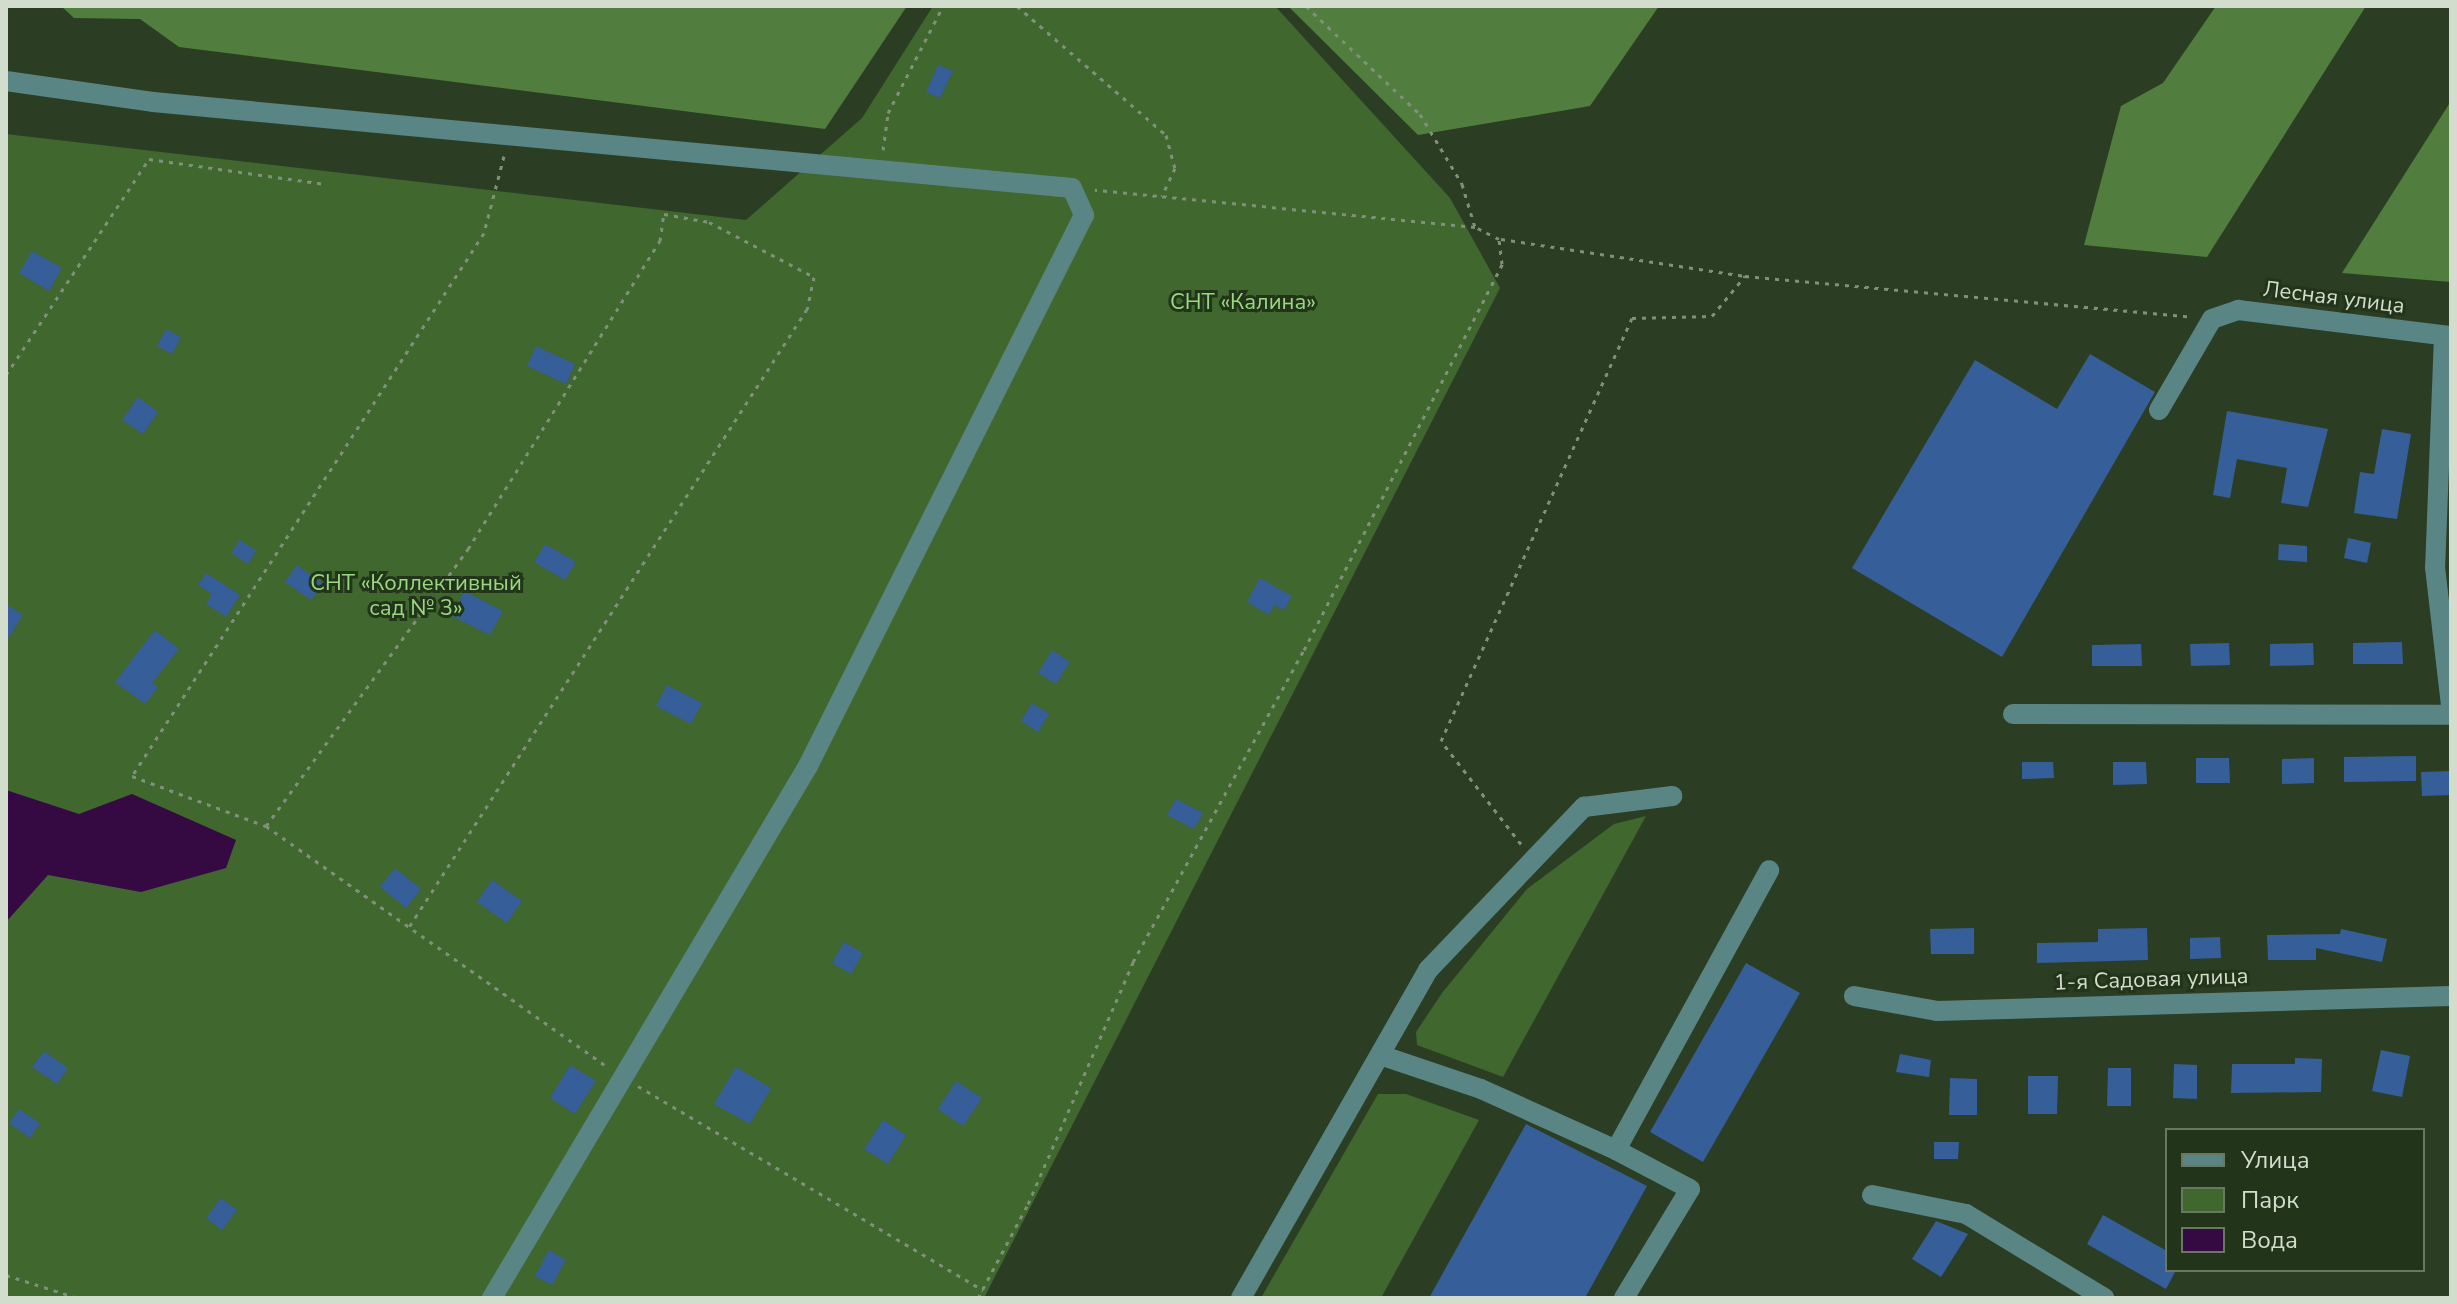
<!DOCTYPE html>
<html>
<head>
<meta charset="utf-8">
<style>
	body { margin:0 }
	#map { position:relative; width:2457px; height:1304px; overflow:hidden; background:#2b3e24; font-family:"Nunito Sans",sans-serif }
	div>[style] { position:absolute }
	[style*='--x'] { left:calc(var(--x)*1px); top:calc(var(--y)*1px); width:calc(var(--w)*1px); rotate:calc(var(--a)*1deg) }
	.green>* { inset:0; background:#3f672e }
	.forest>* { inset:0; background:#517e3f }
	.water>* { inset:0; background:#350941 }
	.building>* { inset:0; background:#365e98 }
	.path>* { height:3px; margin-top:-1.5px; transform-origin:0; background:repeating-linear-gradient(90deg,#81907b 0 4px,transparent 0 10px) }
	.minor>* { height:20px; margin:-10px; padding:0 10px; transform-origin:10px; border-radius:10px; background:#5a8585 }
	span { translate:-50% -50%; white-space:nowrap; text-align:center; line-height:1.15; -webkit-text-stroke:6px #22341a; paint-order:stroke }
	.street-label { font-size:22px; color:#d2ddcd }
	.park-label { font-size:22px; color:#99d880 }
	.frame { position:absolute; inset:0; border:8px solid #d2ddcd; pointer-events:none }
	.legend { position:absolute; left:2165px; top:1128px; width:260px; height:144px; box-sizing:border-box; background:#22341a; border:2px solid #687862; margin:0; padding:10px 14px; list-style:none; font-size:24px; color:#d2ddcd }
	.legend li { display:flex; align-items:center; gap:16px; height:40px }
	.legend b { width:40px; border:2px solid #687862 }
</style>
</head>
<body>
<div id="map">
	<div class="green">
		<div style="clip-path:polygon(933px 6px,1275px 6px,1450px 198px,1500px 288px,984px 1298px,6px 1298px,6px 134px,746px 220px,862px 118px)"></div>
		<div style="clip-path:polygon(1646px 816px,1503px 1077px,1417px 1045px,1416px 1032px,1442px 993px,1527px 889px,1614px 824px)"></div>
		<div style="clip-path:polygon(1378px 1094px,1406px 1094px,1479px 1120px,1381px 1298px,1261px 1298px)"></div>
	</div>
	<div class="forest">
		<div style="clip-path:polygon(61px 6px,907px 6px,825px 129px,179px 47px,140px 19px,74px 18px)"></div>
		<div style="clip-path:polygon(1288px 6px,1659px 6px,1590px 106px,1418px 135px)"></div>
		<div style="clip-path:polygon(2216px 6px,2366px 6px,2207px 257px,2084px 245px,2121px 106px,2163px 83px)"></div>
		<div style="clip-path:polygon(2451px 101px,2451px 282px,2342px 273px)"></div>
	</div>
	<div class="water">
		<div style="clip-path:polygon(6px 790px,79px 814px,132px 794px,236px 840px,226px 868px,141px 892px,48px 875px,6px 922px)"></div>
	</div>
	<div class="building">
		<div style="clip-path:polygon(938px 65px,953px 71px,940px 98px,926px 92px)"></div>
		<div style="clip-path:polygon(32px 251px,62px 268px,49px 291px,19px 273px)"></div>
		<div style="clip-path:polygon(166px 329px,181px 337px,172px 354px,157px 346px)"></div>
		<div style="clip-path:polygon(536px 346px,575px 364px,566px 384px,527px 366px)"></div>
		<div style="clip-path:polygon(2090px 354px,2155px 392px,2002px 657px,1852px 568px,1975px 360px,2057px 409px)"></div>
		<div style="clip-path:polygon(138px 397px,158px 412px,143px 434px,122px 420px)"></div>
		<div style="clip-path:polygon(2227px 411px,2328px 429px,2308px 507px,2281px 503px,2287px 468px,2237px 459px,2230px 498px,2213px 495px)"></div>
		<div style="clip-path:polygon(2382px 429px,2411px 434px,2397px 519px,2354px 513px,2360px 472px,2374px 474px)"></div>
		<div style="clip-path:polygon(2348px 538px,2371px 543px,2367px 563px,2344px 558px)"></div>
		<div style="clip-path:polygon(240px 540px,256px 551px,248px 564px,231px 553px)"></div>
		<div style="clip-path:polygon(545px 544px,576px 562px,565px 580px,534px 562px)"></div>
		<div style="clip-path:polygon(2279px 544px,2307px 546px,2307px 562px,2278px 560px)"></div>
		<div style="clip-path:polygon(297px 565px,323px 584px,311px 600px,285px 582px)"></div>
		<div style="clip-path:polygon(206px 573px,240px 595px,226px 617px,206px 604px,212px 594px,198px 585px)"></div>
		<div style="clip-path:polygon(1260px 578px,1292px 596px,1284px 610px,1274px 605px,1269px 615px,1247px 602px)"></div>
		<div style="clip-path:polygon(464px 591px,503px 611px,490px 635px,452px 616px)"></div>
		<div style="clip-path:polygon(6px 604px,23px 615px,6px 642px)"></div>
		<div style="clip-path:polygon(155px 630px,179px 649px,152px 683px,158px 687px,145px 704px,115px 682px)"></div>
		<div style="clip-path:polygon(2402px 642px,2403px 664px,2353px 664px,2353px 643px)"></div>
		<div style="clip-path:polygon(2229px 643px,2230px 665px,2191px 666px,2190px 644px)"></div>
		<div style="clip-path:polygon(2313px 643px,2314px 665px,2270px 666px,2270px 644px)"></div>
		<div style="clip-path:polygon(2141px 644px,2142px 666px,2092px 666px,2092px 645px)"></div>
		<div style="clip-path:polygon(1052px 650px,1070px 662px,1056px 684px,1038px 673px)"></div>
		<div style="clip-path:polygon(667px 685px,702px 703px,691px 724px,656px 706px)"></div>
		<div style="clip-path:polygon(1032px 703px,1049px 714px,1038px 732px,1021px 721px)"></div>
		<div style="clip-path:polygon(2416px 756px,2416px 781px,2344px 782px,2344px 757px)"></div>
		<div style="clip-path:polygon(2196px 758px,2229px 758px,2230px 783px,2196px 783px)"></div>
		<div style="clip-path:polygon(2314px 758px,2314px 783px,2282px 784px,2282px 759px)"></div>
		<div style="clip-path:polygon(2022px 762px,2053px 762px,2054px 778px,2022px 779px)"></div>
		<div style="clip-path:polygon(2113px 762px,2146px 762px,2147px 784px,2113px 785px)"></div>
		<div style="clip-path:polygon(2451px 771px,2451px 795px,2422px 796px,2421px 772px)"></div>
		<div style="clip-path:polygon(1176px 799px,1203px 813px,1194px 829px,1167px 815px)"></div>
		<div style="clip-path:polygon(395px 868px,421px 889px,406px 908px,380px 887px)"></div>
		<div style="clip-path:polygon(492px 880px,522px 901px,507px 923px,477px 902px)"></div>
		<div style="clip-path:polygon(1974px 928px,1974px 954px,1931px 954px,1930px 929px)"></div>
		<div style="clip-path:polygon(2147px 928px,2148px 960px,2037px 963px,2037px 943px,2098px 942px,2098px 929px)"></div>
		<div style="clip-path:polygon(2341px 929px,2387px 939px,2382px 962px,2316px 948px,2316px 960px,2268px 960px,2267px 935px,2340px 934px)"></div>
		<div style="clip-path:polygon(2220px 937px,2221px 958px,2190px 959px,2190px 938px)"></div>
		<div style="clip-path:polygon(844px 942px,863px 953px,851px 974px,832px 963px)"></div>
		<div style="clip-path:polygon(1746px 963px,1800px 993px,1703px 1162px,1650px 1132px)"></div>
		<div style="clip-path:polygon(2381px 1050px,2410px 1056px,2402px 1097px,2372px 1091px)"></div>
		<div style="clip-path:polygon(44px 1051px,68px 1068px,57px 1084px,32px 1067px)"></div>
		<div style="clip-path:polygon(1900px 1054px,1931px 1060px,1929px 1077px,1896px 1072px)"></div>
		<div style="clip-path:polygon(2295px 1058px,2322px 1059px,2321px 1092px,2231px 1093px,2232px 1064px,2295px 1064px)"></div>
		<div style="clip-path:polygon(2174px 1064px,2197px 1065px,2197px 1099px,2173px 1098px)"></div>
		<div style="clip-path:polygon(570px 1065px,596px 1081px,575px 1114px,550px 1098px)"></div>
		<div style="clip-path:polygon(736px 1067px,771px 1088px,750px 1124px,714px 1104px)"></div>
		<div style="clip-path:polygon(2108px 1068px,2131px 1068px,2131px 1106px,2107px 1106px)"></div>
		<div style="clip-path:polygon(2028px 1076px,2058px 1076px,2057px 1114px,2028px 1114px)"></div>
		<div style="clip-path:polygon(1950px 1078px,1977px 1079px,1977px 1115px,1949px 1115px)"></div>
		<div style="clip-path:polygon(956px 1081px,982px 1098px,963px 1126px,938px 1109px)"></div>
		<div style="clip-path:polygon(19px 1109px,40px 1123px,30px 1138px,9px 1123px)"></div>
		<div style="clip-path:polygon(883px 1120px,906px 1135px,888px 1164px,864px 1149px)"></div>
		<div style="clip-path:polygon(1526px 1124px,1647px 1186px,1585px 1298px,1429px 1298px)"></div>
		<div style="clip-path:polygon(1934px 1142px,1959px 1142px,1958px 1159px,1934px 1159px)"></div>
		<div style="clip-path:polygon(221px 1198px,237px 1210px,222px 1230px,206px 1218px)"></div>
		<div style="clip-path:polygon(2103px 1215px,2167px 1251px,2167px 1270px,2176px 1270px,2166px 1289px,2087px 1244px)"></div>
		<div style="clip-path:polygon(1936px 1221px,1968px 1234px,1941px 1277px,1912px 1259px)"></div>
		<div style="clip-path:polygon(549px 1250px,566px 1260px,552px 1285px,535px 1276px)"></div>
	</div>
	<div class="path">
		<div style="--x:1017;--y:6;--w:197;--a:40.9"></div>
		<div style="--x:1166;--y:135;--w:34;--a:75"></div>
		<div style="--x:1175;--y:168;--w:31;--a:115"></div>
		<div style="--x:1306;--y:6;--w:157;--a:43.5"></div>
		<div style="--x:1420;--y:114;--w:82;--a:59"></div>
		<div style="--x:1462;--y:184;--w:45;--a:73.2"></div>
		<div style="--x:883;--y:150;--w:37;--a:-82"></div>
		<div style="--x:888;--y:113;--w:120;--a:-62.8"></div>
		<div style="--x:504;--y:156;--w:80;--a:104.6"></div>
		<div style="--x:484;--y:233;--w:647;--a:122.95"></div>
		<div style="--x:132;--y:776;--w:143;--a:20.5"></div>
		<div style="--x:266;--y:826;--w:418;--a:35.2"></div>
		<div style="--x:1501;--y:239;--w:247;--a:8.6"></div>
		<div style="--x:1745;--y:276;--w:449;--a:5.2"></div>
		<div style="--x:6;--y:375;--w:259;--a:-56.5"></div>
		<div style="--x:149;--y:159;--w:178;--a:8.1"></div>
		<div style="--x:266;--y:826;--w:343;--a:-53.9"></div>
		<div style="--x:468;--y:549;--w:363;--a:-58.1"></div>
		<div style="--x:660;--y:241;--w:27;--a:-82"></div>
		<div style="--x:664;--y:214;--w:46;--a:10.1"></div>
		<div style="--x:709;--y:222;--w:119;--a:27.6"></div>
		<div style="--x:814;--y:277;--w:33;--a:102"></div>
		<div style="--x:807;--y:309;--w:735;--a:122.78"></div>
		<div style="--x:1521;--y:844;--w:130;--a:-127.8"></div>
		<div style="--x:1441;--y:741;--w:464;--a:-65.7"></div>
		<div style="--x:1632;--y:318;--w:80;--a:-1.4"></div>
		<div style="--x:1712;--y:316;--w:52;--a:-50.5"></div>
		<div style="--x:638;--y:1086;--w:401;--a:30.6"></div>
		<div style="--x:6;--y:1275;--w:76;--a:17.7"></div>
		<div style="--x:978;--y:1298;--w:106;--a:-62"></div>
		<div style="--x:1028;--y:1204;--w:264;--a:-66.5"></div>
		<div style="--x:1133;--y:962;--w:356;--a:-61.3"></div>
		<div style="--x:1304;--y:650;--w:434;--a:-62.8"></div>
		<div style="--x:1502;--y:264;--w:25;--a:-97"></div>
		<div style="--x:1499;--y:239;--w:27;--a:-153"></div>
		<div style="--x:1475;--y:227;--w:382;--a:-174.4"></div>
	</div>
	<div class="minor">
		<div style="--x:6;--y:81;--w:148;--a:8.1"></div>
		<div style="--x:153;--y:102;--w:923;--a:5.35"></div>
		<div style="--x:1072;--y:188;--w:30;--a:66"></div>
		<div style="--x:1084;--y:215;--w:616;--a:116.61"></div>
		<div style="--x:808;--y:766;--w:619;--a:120.71"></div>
		<div style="--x:2444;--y:336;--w:231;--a:92.2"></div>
		<div style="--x:2435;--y:567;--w:139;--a:83.4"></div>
		<div style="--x:2159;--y:410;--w:105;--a:-59.8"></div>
		<div style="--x:2212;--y:319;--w:28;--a:-19"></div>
		<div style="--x:2238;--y:310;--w:215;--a:7"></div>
		<div style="--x:2013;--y:714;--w:438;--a:0.1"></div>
		<div style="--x:1854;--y:996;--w:84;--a:10.2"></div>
		<div style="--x:1937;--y:1011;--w:514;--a:-1.67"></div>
		<div style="--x:1380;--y:1055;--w:107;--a:18.6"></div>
		<div style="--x:1481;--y:1089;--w:148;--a:24.3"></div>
		<div style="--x:1872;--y:1195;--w:96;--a:11.4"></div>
		<div style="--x:1966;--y:1214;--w:162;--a:31.3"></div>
		<div style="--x:1241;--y:1298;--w:378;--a:-60.3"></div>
		<div style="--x:1428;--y:970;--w:226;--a:-46.3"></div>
		<div style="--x:1584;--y:807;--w:89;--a:-7.1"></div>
		<div style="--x:1624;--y:1298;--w:127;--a:-58.8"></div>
		<div style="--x:1690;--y:1189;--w:84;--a:-152.2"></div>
		<div style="--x:1616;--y:1150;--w:319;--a:-61.3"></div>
	</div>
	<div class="street-label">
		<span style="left:2334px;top:298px;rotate:7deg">Лесная улица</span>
		<span style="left:2151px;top:980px;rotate:-2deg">1-я Садовая улица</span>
	</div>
	<div class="park-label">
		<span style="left:1243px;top:303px">СНТ «Калина»</span>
		<span style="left:416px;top:596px">СНТ «Коллективный<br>сад № 3»</span>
	</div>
	<div class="frame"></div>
	<ul class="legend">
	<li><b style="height:10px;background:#5a8585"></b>Улица</li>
	<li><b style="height:22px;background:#3f672e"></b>Парк</li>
	<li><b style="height:22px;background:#350941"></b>Вода</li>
	</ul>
</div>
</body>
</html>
